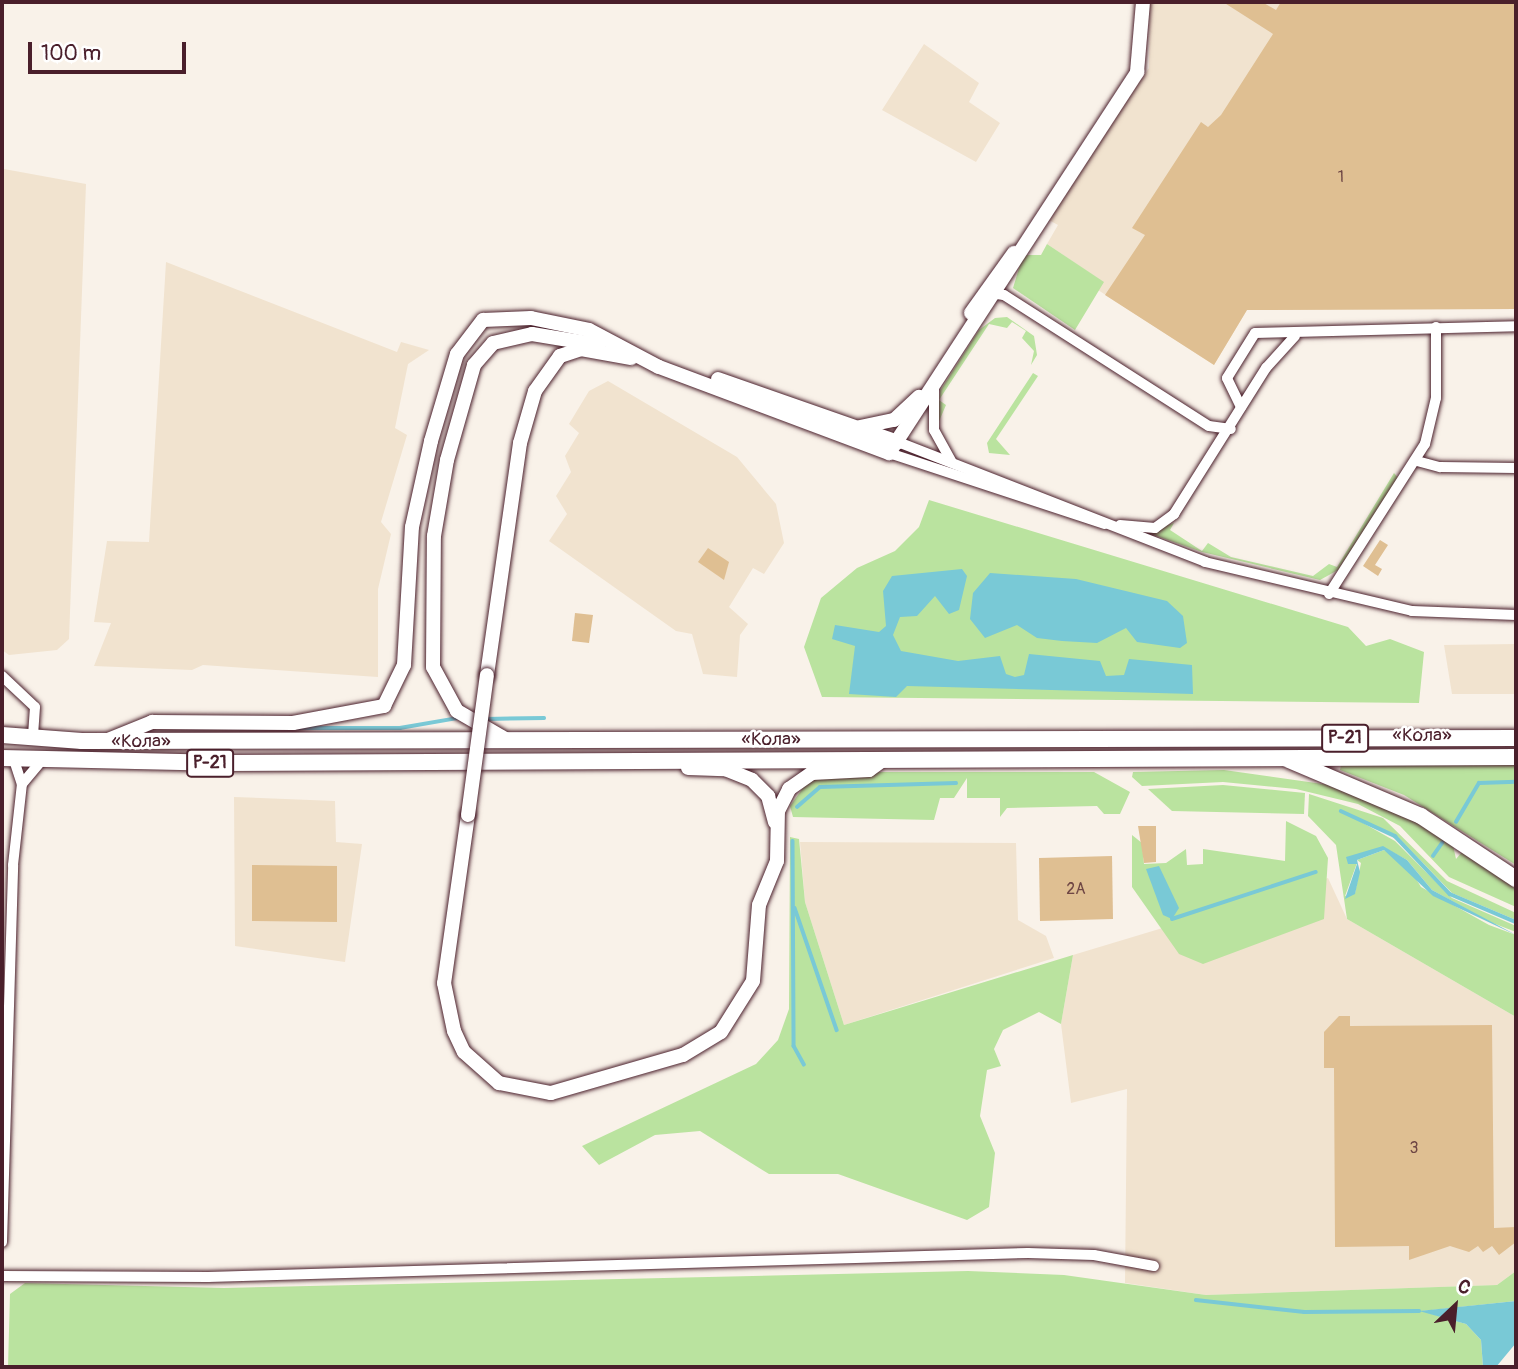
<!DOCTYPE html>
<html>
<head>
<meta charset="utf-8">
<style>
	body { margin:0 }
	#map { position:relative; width:1518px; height:1369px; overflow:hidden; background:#f9f2e9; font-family:Pangolin,sans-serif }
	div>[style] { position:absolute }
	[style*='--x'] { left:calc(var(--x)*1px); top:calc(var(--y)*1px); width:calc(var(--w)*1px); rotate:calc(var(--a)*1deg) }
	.built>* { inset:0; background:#f1e3cf }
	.green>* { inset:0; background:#bae39f }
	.water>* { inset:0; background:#79c9d6 }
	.stream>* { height:3.5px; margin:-1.75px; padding:0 1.75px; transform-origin:1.75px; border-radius:1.75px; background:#79c9d6 }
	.building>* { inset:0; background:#dfbf92 }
	.roads { filter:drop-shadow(0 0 2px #4a1f2b) drop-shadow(0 0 2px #4a1f2b) }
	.street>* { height:10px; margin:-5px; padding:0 5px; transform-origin:5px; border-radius:5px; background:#fff }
	.secondary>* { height:14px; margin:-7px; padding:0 7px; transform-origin:7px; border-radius:7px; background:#fff }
	.primary>* { height:16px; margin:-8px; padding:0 8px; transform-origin:8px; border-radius:8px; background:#fff }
	.bridges { filter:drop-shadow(0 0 2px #4a1f2b) drop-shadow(0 0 2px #4a1f2b) }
	.secondary-bridge>* { height:14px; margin:-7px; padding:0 7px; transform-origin:7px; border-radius:7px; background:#fff }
	span { translate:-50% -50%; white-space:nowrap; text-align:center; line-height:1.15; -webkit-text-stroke:5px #fff; paint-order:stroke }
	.number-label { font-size:16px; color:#6f4745 }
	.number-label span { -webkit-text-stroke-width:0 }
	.shield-label span { padding:2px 5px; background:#fff; border:2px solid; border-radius:5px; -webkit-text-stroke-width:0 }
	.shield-label { font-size:18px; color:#4a1f2b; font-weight:700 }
	.street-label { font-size:19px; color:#4a1f2b }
	.frame { position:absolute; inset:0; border:4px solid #4a1f2b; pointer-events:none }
	.north { position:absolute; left:1420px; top:1271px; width:70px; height:70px; -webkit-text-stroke:5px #fff; paint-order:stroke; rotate:26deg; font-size:19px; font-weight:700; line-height:28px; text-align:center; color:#4a1f2b }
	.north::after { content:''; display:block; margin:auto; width:24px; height:32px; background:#4a1f2b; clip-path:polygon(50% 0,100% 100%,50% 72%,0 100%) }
	.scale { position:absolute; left:28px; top:42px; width:158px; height:32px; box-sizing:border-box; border:4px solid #4a1f2b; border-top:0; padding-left:9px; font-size:21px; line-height:24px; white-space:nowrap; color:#4a1f2b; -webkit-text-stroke:5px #fff; paint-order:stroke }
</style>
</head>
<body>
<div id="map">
	<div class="built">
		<div style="clip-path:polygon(1150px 2px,1516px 2px,1516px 309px,1247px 310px,1214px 365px,1098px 290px,1103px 282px,1047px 244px,1058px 225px,1047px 219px,1149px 68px)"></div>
		<div style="clip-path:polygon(924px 44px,979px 83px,969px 102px,1000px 123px,976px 162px,882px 110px)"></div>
		<div style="clip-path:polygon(4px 169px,86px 184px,69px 639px,57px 650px,9px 655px,2px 650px)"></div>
		<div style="clip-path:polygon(166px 262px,397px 352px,401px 342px,429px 350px,408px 364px,395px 428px,407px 435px,381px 522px,391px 534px,378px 589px,378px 677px,203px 665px,192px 670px,94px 666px,111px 623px,94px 622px,107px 541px,149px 542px)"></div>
		<div style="clip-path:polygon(608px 381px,737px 457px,776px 504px,784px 543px,764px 574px,753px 568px,729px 607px,748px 624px,740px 635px,737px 677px,703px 674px,692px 634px,676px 631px,549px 541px,567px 514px,556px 496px,571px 472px,565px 456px,579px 433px,569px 424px,589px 391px)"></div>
		<div style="clip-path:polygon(1516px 644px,1516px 694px,1452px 694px,1444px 645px)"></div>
		<div style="clip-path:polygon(234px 797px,335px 801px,336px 842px,362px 844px,345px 962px,235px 946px)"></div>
		<div style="clip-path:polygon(800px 842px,1016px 843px,1018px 920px,1046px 936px,1054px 958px,844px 1025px,805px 902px)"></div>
		<div style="clip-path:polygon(1328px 878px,1347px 919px,1516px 1017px,1516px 1271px,1497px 1285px,1206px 1295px,1125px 1283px,1127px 1089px,1071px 1103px,1061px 1024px,1073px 955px)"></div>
	</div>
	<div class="green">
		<div style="clip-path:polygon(1047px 244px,1104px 282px,1075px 330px,1013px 288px,1023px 255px,1041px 255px)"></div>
		<div style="clip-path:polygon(1007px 317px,1034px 336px,1037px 355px,1031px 365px,1034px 351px,1022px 338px,1026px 331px,1012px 322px,1007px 328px,989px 324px,939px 400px,946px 405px,937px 426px,940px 391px,979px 330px,995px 318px)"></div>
		<div style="clip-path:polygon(1033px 373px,1038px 376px,996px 439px,1010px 455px,989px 453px,987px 443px)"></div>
		<div style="clip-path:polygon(1394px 473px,1399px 479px,1338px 570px,1320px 580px,1202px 552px,1145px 532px,1174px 523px,1170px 530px,1202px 551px,1208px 543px,1231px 557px,1313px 576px,1329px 564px,1337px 567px)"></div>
		<div style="clip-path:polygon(929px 500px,1348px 627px,1366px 646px,1390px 639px,1424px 652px,1419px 703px,822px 697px,804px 647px,821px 598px,857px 568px,895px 551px,919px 527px)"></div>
		<div style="clip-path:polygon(1341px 765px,1516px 765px,1516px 865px,1404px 795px,1340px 770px)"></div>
		<div style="clip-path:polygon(1224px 770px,1344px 787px,1427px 827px,1453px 845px,1456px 859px,1462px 852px,1516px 884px,1516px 907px,1449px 877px,1400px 826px,1358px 804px,1296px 789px,1223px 782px,1142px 786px,1132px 777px,1133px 772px)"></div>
		<div style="clip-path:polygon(848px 772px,1094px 772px,1130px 792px,1120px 814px,1104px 814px,1097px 806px,1007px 808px,1000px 817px,1000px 798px,967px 798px,967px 778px,954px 798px,940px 798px,934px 820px,793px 817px,790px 806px,808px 781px)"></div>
		<div style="clip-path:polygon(1223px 785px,1305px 793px,1304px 814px,1172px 811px,1148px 789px)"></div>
		<div style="clip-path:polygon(1309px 794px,1383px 818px,1447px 881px,1516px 913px,1516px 920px,1452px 893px,1396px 835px,1340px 810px,1395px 841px,1452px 898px,1516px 926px,1516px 932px,1490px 922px,1432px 890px,1407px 860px,1383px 847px,1348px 859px,1357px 863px,1345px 896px,1355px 893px,1361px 863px,1357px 860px,1384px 850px,1407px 864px,1421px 887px,1489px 925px,1516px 935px,1516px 1017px,1347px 919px,1336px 845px,1308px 816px)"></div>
		<div style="clip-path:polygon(1286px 821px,1316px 836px,1328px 858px,1324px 919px,1203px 964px,1179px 954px,1132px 887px,1132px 835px,1142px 843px,1144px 864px,1166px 863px,1186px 849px,1187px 865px,1203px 864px,1203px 849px,1285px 861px)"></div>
		<div style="clip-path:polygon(790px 837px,799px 839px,805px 902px,844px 1025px,1073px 955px,1061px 1024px,1039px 1012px,1003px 1030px,994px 1049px,1001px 1066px,987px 1070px,980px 1116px,995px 1153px,989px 1207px,967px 1220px,838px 1174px,769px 1174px,700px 1131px,655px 1135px,599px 1165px,582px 1146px,756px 1064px,778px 1040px,789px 1009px)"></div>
		<div style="clip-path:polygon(968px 1271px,1064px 1275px,1206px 1295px,1497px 1285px,1516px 1271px,1516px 1301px,1422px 1311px,1466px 1324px,1481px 1340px,1483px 1367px,8px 1367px,10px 1294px,25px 1283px,224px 1288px)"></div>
	</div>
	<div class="water">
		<div style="clip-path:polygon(962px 569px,967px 576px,959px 610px,949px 614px,935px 596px,917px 616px,900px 617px,893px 635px,901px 651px,958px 661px,1000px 656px,1006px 674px,1015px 677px,1024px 675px,1029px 654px,1100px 661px,1106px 676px,1124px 675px,1129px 659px,1192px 665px,1193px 694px,907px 686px,896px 697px,849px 694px,855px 646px,832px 639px,835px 625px,879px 632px,886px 626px,883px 591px,892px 576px)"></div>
		<div style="clip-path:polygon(990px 573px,1076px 579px,1167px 601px,1183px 616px,1187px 643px,1180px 648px,1137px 642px,1126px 628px,1097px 643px,1062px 641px,1037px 638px,1017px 625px,985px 638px,970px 619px,973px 593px)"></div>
		<div style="clip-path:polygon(1383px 846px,1407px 860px,1432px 890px,1516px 935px,1433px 896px,1384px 850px,1357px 860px,1360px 872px,1355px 894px,1345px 899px,1357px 864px,1348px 864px,1346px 857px)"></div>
		<div style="clip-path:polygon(1159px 866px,1179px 908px,1172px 919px,1163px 915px,1146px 869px)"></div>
		<div style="clip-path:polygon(1516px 1301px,1516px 1343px,1496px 1367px,1483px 1367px,1481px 1340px,1466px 1324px,1419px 1311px)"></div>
	</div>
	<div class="stream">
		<div style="--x:486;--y:719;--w:58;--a:-1"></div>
		<div style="--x:298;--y:728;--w:102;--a:0"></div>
		<div style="--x:400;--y:728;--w:59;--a:-9.8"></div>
		<div style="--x:797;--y:807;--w:30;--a:-41"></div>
		<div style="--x:820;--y:787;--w:136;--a:-1.7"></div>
		<div style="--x:1341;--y:811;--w:60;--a:24.8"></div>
		<div style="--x:1395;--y:836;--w:80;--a:46.5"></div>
		<div style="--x:1450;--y:894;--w:72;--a:23"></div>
		<div style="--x:1456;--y:822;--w:45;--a:-59.5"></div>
		<div style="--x:1479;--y:783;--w:37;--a:-2"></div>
		<div style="--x:793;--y:841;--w:205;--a:89.7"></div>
		<div style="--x:794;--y:1046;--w:21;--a:61"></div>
		<div style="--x:1433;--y:856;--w:16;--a:-55"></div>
		<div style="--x:795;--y:908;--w:129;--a:71"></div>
		<div style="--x:1172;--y:919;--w:151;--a:-18.1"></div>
		<div style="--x:1196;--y:1300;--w:109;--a:6.3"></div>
		<div style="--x:1304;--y:1312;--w:115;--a:-0.5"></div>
	</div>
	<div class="building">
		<div style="clip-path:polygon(1223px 2px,1262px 2px,1276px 10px,1281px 2px,1516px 2px,1516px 309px,1247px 310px,1214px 365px,1105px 295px,1145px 235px,1132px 228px,1201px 122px,1208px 127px,1221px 115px,1273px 34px)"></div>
		<div style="clip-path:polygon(1380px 540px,1388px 545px,1375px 565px,1382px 569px,1378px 576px,1363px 566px)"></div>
		<div style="clip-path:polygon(708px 548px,729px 562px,724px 580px,698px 562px)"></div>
		<div style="clip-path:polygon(575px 613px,593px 615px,589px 643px,572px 641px)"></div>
		<div style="clip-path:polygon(1138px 826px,1156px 826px,1156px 862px,1144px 863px)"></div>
		<div style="clip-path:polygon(1112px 856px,1113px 919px,1040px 921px,1039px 858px)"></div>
		<div style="clip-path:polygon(252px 865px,337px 866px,337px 922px,252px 921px)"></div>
		<div style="clip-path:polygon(1339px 1016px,1350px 1016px,1350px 1026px,1492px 1025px,1494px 1228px,1516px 1227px,1516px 1242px,1499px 1255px,1492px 1246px,1483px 1252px,1478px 1246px,1469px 1252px,1450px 1246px,1409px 1260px,1409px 1246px,1335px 1247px,1334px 1068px,1324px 1068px,1324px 1032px)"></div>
	</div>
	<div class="roads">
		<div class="street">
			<div style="--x:990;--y:293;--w:14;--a:8"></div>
			<div style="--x:1004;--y:295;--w:243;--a:32.6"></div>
			<div style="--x:1209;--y:426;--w:22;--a:8"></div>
			<div style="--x:934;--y:389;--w:41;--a:90"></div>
			<div style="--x:934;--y:430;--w:37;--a:61"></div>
			<div style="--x:1241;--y:407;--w:32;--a:-116"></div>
			<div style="--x:1227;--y:378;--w:53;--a:-58.1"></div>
			<div style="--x:1255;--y:333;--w:261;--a:-1.5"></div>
			<div style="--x:898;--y:442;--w:330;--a:21.3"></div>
			<div style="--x:1205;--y:562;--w:213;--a:13.3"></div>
			<div style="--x:1412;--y:611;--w:104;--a:2.2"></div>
			<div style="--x:889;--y:453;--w:227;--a:18.2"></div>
			<div style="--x:1417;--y:461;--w:24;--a:15"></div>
			<div style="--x:1440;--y:467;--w:76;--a:0.8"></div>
			<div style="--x:1120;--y:525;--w:35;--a:5"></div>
			<div style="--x:1155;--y:528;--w:24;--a:-36"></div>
			<div style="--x:1174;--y:514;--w:173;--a:-57.8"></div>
			<div style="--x:1266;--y:368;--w:43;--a:-47.8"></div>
			<div style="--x:1329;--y:594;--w:178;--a:-57.4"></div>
			<div style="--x:1425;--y:444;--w:47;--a:-76.6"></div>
			<div style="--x:1436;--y:398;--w:71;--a:-90"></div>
			<div style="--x:2;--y:676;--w:45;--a:43.2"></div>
			<div style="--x:35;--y:707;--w:31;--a:94"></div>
			<div style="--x:14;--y:760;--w:25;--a:72"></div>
			<div style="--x:22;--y:784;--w:30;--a:-50"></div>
			<div style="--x:2;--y:1242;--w:377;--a:-88.3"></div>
			<div style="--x:13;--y:865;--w:81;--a:-83.7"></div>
			<div style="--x:2;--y:1276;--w:206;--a:0.3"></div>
			<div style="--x:208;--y:1277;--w:820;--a:-1.68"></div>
			<div style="--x:1028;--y:1253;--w:66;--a:1.7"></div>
			<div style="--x:1094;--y:1255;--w:61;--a:10.4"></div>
		</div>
		<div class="secondary">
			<div style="--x:971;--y:313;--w:74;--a:-54.4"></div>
			<div style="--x:718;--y:379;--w:191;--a:19.3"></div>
			<div style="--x:860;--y:427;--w:35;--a:-12"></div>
			<div style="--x:894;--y:420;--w:34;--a:-43"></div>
			<div style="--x:487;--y:675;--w:234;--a:-81.9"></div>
			<div style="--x:520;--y:443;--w:54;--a:-73.9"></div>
			<div style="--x:535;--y:391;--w:43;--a:-54.5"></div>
			<div style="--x:560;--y:356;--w:22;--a:-18"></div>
			<div style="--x:581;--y:349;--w:51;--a:10.2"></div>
			<div style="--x:108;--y:740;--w:48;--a:-22.2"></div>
			<div style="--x:152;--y:722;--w:141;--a:0.4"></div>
			<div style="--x:293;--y:723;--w:93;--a:-10.6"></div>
			<div style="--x:384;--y:706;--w:46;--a:-64"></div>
			<div style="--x:404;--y:665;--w:138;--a:-86.7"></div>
			<div style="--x:412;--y:527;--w:88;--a:-77.5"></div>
			<div style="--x:431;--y:441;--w:91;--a:-73.4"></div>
			<div style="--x:457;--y:354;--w:43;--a:-52.6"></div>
			<div style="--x:483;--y:320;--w:48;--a:-2.4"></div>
			<div style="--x:531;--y:318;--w:59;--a:11.7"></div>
			<div style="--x:589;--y:330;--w:79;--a:27.9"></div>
			<div style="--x:659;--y:367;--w:246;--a:20.5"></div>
			<div style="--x:889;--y:453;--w:455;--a:-56.9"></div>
			<div style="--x:1137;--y:72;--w:70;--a:-85.1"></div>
			<div style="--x:507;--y:740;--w:58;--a:-149.9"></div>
			<div style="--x:457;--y:711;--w:50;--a:-118.6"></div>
			<div style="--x:433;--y:667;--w:131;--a:-89.6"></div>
			<div style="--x:434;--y:536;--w:77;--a:-80.3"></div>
			<div style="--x:447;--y:460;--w:99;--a:-74.1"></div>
			<div style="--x:474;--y:365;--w:29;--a:-49"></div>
			<div style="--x:493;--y:343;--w:40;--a:-13"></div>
			<div style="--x:532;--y:334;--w:68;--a:9.3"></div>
			<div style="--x:688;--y:768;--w:37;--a:2"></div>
			<div style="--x:725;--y:769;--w:29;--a:22"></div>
			<div style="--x:752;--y:780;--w:23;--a:45"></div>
			<div style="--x:768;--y:796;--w:27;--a:75"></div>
			<div style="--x:468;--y:815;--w:170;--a:98.1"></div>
			<div style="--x:444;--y:983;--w:49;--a:78.2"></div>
			<div style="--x:454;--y:1031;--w:23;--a:65"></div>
			<div style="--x:464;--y:1052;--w:47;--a:41.5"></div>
			<div style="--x:499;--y:1083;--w:53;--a:10.9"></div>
			<div style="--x:551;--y:1093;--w:137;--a:-16.1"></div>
			<div style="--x:683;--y:1055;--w:44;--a:-31.2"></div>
			<div style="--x:721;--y:1032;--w:60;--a:-57.9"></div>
			<div style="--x:753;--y:981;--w:76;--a:-85.5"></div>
			<div style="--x:759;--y:905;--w:48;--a:-67.8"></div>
			<div style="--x:777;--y:861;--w:50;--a:-88.9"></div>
			<div style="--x:778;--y:811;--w:25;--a:-63"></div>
			<div style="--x:789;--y:789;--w:28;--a:-35"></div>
			<div style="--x:812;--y:773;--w:57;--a:-3"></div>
			<div style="--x:869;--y:770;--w:17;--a:-36"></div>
		</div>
		<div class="primary">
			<div style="--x:2;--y:735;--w:80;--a:4.3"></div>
			<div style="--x:82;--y:741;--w:1434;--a:-0.12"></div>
			<div style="--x:2;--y:758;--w:223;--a:1.3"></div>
			<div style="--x:225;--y:763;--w:1291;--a:-0.27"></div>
			<div style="--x:1289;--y:760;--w:143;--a:23"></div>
			<div style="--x:1421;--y:816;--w:114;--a:33.6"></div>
		</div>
	</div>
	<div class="bridges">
		<div class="secondary-bridge">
			<div style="--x:468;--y:815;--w:141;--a:-82.3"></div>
		</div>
	</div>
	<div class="number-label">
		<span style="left:1341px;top:177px">1</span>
		<span style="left:1076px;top:889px">2А</span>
		<span style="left:1414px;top:1148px">3</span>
	</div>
	<div class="shield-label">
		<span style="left:1345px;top:738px">Р-21</span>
		<span style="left:210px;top:763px">Р-21</span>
	</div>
	<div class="street-label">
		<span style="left:1422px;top:736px">«Кола»</span>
		<span style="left:771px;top:740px">«Кола»</span>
		<span style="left:141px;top:742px">«Кола»</span>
	</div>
	<div class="frame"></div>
	<div class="north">С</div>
	<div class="scale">100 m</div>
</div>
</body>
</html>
